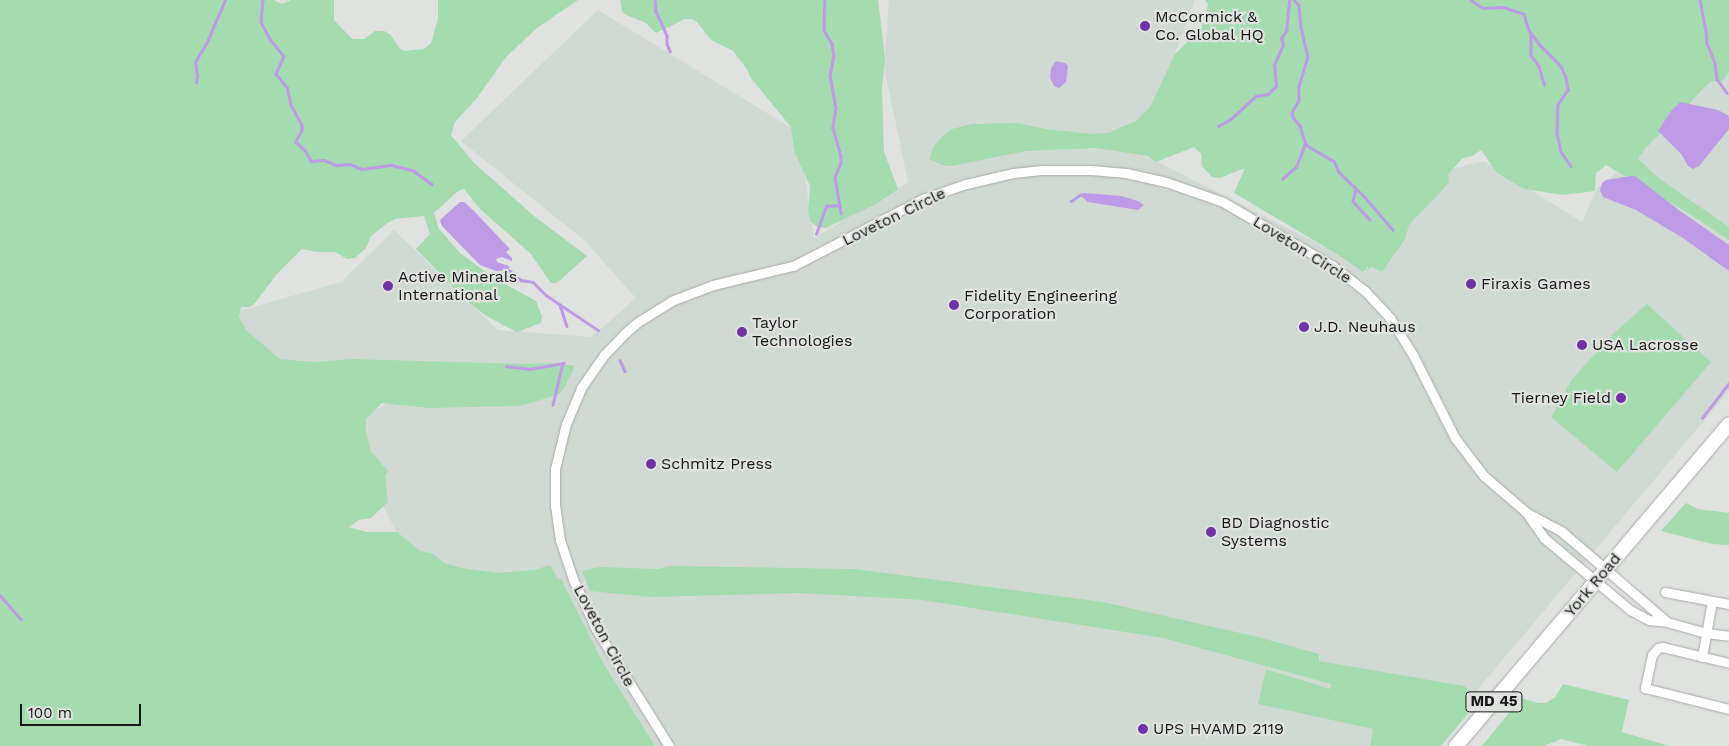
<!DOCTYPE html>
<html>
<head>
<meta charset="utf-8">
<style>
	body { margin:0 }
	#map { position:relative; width:1729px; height:746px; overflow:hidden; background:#dfe2df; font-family:"Work Sans",sans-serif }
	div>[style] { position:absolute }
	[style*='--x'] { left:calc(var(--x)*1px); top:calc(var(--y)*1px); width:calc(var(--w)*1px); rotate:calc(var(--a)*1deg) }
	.built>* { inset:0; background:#d0dad2 }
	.green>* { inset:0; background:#a4dcb0 }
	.water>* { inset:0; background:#be9ae7 }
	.stream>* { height:2.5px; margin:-1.25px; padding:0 1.25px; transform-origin:1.25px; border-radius:1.25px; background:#be9ae7 }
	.roads { filter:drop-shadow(0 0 1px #a8aba8) drop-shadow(0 0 1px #a8aba8) }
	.street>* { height:9px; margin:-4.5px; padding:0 4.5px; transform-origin:4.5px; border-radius:4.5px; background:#fff }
	.primary>* { height:14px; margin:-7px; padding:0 7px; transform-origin:7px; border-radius:7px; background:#fff }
	.dots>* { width:14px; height:14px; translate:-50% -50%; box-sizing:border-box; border:2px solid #dfe2df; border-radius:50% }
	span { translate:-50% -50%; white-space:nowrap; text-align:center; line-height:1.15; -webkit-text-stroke:4.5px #dfe2df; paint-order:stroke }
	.shield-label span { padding:1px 4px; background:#dfe2df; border:1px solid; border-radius:4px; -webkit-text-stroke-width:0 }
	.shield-label { font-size:15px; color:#171817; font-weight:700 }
	.poi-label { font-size:16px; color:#171817 }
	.left { translate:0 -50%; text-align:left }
	.right { translate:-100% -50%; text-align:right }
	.street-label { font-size:16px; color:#171817 }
	.scale { position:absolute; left:20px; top:704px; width:121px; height:22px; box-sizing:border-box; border:2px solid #171817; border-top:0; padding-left:6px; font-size:15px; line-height:18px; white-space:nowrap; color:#171817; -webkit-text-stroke:4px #dfe2df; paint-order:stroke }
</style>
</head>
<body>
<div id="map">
	<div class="built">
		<div style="clip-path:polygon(889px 0,1195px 0,1138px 152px,1370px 270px,1446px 170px,1484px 161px,1582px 222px,1597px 188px,1628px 163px,1729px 5px,1729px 391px,1430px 746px,646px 746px,419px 575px,364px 469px,359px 422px,387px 402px,245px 387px,236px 312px,341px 282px,394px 230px,498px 330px,592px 337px,636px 298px,584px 240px,461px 141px,598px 10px,798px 132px,814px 238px,908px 182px,884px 67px)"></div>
	</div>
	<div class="green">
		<div style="clip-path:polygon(0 0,274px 0,282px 4px,291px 0,334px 0,334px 20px,352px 39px,364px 39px,375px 31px,384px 31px,390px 34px,399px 48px,404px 51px,424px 49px,431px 43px,438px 19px,438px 0,578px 0,537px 28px,506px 57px,477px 98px,455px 122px,451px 135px,474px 163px,534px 216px,587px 256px,557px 283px,551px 283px,530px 253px,480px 209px,464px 189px,458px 191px,434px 213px,439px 229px,461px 254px,496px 279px,536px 301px,542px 316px,541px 323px,517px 332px,488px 317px,468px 302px,416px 249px,430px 234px,424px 216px,395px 219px,386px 224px,371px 236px,366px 248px,355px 258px,347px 259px,335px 252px,317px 252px,302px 249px,276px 275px,255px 303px,250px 307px,241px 307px,239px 317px,247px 331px,280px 359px,313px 362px,352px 359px,526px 364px,558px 363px,574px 366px,573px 371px,562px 391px,557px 395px,520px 406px,429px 408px,382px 403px,366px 419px,366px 431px,371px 452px,388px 471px,385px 476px,388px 502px,371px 518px,359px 520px,349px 527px,366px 532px,397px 532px,420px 551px,431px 553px,445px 563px,462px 568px,498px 573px,534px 570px,550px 565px,557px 578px,561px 579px,602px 661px,655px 746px,0 746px)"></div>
		<div style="clip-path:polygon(620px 0,878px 0,885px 58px,882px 89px,884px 152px,898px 189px,878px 203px,826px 228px,817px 227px,811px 222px,808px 212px,810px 186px,794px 151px,791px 127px,750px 77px,747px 69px,733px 51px,711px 40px,697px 22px,691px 19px,685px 19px,656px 33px,646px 23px,626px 15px,622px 11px)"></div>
		<div style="clip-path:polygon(1205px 0,1729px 0,1729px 72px,1722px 82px,1712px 81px,1706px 86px,1644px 150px,1638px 159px,1660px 179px,1729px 227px,1729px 240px,1693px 216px,1606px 165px,1596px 173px,1595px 191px,1563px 195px,1524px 189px,1497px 173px,1481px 150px,1472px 156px,1463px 158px,1448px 174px,1449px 183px,1409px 225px,1405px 239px,1382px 272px,1372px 267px,1367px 271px,1368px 266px,1363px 272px,1337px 254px,1234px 193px,1245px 168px,1220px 178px,1212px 177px,1202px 166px,1201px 154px,1194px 147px,1156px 162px,1148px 156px,1097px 148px,1026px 151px,952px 166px,945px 166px,929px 159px,934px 146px,943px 136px,952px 129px,972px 124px,1017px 123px,1046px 129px,1091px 134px,1108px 133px,1136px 121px,1150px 107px,1175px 54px,1198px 32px,1204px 22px,1208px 4px)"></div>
		<div style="clip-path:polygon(1647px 304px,1711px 362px,1617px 472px,1551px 417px,1572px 379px,1614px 333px)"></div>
		<div style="clip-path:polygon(1686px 503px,1698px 509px,1729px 513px,1729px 545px,1712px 544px,1661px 531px)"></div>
		<div style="clip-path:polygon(669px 566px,855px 569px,1103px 602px,1258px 637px,1319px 654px,1319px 661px,1464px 686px,1480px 699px,1441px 746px,1370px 746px,1373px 729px,1258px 704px,1266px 669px,1330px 689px,1331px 684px,1163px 638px,922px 600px,801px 593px,651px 597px,590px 591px,582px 571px,600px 567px,658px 569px)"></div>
		<div style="clip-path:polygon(1563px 684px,1629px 700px,1622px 732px,1669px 746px,1588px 746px,1561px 739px,1544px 746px,1482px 746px,1521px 698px,1538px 703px,1546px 703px,1555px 697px)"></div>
	</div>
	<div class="water">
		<div style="clip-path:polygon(1056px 61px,1065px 63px,1068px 66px,1066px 82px,1059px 88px,1054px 86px,1050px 78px,1051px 68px)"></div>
		<div style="clip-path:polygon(1680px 102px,1718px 110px,1729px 116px,1729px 129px,1699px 166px,1693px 169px,1688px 166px,1682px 155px,1658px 131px,1671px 111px)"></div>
		<div style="clip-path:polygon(1631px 176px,1635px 176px,1680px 211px,1729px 245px,1729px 271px,1683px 238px,1636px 210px,1603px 197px,1600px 190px,1602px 183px,1606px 180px)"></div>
		<div style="clip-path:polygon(1084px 193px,1121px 196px,1138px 201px,1144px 205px,1138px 210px,1088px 202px,1080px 195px)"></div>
		<div style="clip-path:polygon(460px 202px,464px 202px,474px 211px,510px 249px,506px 252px,512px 258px,512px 261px,502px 257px,496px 259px,497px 262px,509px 266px,509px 270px,496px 271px,480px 265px,442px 226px,440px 220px)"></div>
	</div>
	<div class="stream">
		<div style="--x:263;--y:0;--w:22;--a:95"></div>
		<div style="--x:261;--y:22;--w:19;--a:62"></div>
		<div style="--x:270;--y:39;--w:22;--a:51"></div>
		<div style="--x:284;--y:56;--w:20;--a:114"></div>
		<div style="--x:276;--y:74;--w:17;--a:50"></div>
		<div style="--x:287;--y:87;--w:18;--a:77"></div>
		<div style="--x:291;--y:105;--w:23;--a:61"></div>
		<div style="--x:302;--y:125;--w:5;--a:90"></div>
		<div style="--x:302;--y:130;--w:13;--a:117"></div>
		<div style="--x:296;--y:142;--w:12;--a:42"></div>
		<div style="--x:305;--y:150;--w:13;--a:61"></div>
		<div style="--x:311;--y:161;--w:13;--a:-4"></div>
		<div style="--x:324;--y:160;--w:13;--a:23"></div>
		<div style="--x:336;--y:165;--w:14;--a:-4"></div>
		<div style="--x:350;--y:164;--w:13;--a:23"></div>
		<div style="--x:362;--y:169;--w:30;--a:-8"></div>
		<div style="--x:392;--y:165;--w:23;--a:15"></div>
		<div style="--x:414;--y:171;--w:22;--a:36"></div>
		<div style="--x:655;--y:0;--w:11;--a:85"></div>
		<div style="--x:656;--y:11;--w:27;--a:66"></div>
		<div style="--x:667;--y:36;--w:8;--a:90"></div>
		<div style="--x:667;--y:44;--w:8;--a:67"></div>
		<div style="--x:825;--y:0;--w:30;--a:92"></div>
		<div style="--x:824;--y:30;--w:16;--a:60"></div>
		<div style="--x:832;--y:44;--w:12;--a:81"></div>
		<div style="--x:834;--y:56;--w:19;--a:102"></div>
		<div style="--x:830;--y:75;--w:34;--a:80"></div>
		<div style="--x:836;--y:108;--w:20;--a:99"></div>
		<div style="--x:833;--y:128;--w:29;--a:74"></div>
		<div style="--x:841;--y:156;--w:7;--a:90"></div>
		<div style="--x:841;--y:163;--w:16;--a:112"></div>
		<div style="--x:835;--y:178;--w:36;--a:80"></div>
		<div style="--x:1294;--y:0;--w:7;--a:45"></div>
		<div style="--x:1299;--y:5;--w:22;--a:85"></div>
		<div style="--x:1301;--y:27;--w:31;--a:77"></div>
		<div style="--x:1308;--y:57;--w:30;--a:107"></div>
		<div style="--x:1299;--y:86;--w:14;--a:90"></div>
		<div style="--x:1299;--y:100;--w:15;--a:118"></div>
		<div style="--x:1292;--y:113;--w:4;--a:76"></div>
		<div style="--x:1293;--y:117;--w:11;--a:52"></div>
		<div style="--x:1300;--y:126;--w:20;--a:72"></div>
		<div style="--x:1306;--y:145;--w:32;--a:30"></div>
		<div style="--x:1334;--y:161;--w:12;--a:66"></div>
		<div style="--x:1339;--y:172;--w:36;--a:44"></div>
		<div style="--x:1365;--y:197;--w:43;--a:49.7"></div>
		<div style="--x:1471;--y:0;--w:14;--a:34"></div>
		<div style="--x:1483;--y:8;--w:20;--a:-3"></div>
		<div style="--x:1503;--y:7;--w:22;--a:18"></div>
		<div style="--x:1524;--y:14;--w:17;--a:73"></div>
		<div style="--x:1529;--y:30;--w:19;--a:54"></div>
		<div style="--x:1540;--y:45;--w:30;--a:45"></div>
		<div style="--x:1561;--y:66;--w:12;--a:66"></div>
		<div style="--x:1566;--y:77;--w:13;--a:81"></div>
		<div style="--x:1568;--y:90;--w:18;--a:124"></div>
		<div style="--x:1558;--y:105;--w:28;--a:92"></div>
		<div style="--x:1557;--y:133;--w:19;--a:78"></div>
		<div style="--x:1561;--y:152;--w:17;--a:54"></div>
		<div style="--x:1700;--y:0;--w:31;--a:79"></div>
		<div style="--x:1706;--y:30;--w:13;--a:86"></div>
		<div style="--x:1707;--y:43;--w:22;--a:68"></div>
		<div style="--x:1715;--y:63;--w:16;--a:83"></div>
		<div style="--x:1717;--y:79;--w:17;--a:54"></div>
		<div style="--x:1531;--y:33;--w:22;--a:90"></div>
		<div style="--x:1531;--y:55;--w:14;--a:54"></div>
		<div style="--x:1539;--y:66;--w:19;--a:74"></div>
		<div style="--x:196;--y:83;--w:7;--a:-82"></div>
		<div style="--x:197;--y:76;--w:14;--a:-98"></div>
		<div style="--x:195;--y:62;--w:21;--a:-59"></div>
		<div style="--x:206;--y:44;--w:48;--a:-66.6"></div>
		<div style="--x:1218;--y:126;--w:15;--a:-28"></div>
		<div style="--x:1231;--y:119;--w:34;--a:-43"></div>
		<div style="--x:1256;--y:96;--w:12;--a:-9"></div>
		<div style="--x:1268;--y:94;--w:11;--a:-45"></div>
		<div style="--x:1276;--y:86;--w:21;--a:-95"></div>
		<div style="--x:1274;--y:65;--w:22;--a:-66"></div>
		<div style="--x:1283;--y:45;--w:7;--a:-106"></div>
		<div style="--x:1281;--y:38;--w:9;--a:-54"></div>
		<div style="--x:1286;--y:31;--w:31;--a:-84"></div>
		<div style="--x:1282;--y:179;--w:18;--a:-41"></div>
		<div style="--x:1296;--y:167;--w:26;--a:-69"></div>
		<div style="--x:1356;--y:189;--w:12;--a:104"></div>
		<div style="--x:1353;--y:201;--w:25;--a:48"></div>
		<div style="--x:1071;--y:201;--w:11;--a:-34"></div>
		<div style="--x:816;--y:234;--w:30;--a:-70"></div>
		<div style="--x:826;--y:206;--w:14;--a:-4"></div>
		<div style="--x:509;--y:270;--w:16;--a:40"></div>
		<div style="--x:521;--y:280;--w:12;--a:9"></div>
		<div style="--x:533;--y:282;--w:18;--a:45"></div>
		<div style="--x:546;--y:295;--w:63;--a:33.9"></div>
		<div style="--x:560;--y:305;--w:22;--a:72"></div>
		<div style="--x:620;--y:360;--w:12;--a:66"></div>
		<div style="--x:506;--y:366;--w:24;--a:7"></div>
		<div style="--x:530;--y:369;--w:34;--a:-10"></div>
		<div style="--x:563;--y:363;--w:43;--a:103.4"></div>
		<div style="--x:1702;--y:418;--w:44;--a:-52.4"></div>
		<div style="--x:0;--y:595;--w:32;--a:49"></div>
	</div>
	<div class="roads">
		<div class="street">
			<div style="--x:1528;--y:515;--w:28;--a:55"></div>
			<div style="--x:1544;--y:538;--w:112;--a:39.9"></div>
			<div style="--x:1630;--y:610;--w:21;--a:28"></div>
			<div style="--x:1649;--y:620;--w:18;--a:6"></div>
			<div style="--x:1667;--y:622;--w:41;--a:15.8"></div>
			<div style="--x:1706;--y:633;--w:23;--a:7"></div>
			<div style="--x:1665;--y:592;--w:65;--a:10.6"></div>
			<div style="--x:1702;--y:657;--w:57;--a:-79.9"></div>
			<div style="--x:1729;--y:663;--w:68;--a:-166.4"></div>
			<div style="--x:1663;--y:647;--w:5;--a:169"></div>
			<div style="--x:1658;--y:648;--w:9;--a:131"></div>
			<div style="--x:1652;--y:655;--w:34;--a:102"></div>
			<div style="--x:1645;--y:688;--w:87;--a:14"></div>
			<div style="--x:669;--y:746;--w:138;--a:-122"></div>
			<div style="--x:596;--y:629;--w:55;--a:-114.7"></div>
			<div style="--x:573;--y:579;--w:41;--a:-108.4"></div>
			<div style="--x:560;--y:540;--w:34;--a:-98"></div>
			<div style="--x:555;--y:506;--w:37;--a:-90"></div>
			<div style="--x:555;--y:469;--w:46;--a:-76.3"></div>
			<div style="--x:566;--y:424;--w:39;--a:-67"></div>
			<div style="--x:581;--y:388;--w:40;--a:-55.1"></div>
			<div style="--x:604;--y:355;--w:29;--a:-46"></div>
			<div style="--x:624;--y:334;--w:18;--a:-41"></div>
			<div style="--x:638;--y:322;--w:39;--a:-32"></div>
			<div style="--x:671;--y:301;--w:45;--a:-20.9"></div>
			<div style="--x:713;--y:285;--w:82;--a:-13.4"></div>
			<div style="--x:793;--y:266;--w:148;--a:-27.3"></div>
			<div style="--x:925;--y:198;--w:43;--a:-18.9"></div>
			<div style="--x:966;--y:184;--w:48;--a:-13.2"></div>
			<div style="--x:1013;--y:173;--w:30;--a:-6"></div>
			<div style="--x:1043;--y:170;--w:48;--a:0"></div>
			<div style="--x:1091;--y:170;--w:35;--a:5"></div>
			<div style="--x:1126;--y:173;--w:41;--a:12.7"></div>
			<div style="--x:1166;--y:182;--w:60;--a:19.3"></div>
			<div style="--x:1223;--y:202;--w:127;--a:30.2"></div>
			<div style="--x:1333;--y:266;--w:41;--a:38"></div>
			<div style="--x:1365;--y:291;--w:37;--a:47"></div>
			<div style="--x:1390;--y:318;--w:44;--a:58.1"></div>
			<div style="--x:1413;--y:355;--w:93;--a:63.2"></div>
			<div style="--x:1455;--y:438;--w:48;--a:52.7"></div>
			<div style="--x:1484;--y:476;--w:57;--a:40.7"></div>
			<div style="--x:1527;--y:513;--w:38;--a:28"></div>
			<div style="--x:1561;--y:531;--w:140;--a:40.6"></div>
		</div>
		<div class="primary">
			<div style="--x:1456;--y:746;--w:422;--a:-49.7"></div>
		</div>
	</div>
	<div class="dots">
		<div style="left:1145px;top:26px;background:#7132a7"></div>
		<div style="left:1471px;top:284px;background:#7132a7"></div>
		<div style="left:388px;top:286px;background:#7132a7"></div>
		<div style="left:954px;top:305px;background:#7132a7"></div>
		<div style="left:1304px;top:327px;background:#7132a7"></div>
		<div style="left:742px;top:332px;background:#7132a7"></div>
		<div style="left:1582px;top:345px;background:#7132a7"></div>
		<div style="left:1621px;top:398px;background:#7132a7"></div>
		<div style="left:651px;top:464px;background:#7132a7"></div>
		<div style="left:1211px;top:532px;background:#7132a7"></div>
		<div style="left:1143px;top:729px;background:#7132a7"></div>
	</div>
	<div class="shield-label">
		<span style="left:1494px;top:702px">MD 45</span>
	</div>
	<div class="poi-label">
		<span class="left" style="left:1155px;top:26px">McCormick &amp;<br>Co. Global HQ</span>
		<span class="left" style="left:398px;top:286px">Active Minerals<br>International</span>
		<span class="left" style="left:1481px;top:284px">Firaxis Games</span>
		<span class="left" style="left:964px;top:305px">Fidelity Engineering<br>Corporation</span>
		<span class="left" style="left:752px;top:332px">Taylor<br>Technologies</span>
		<span class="left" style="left:1314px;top:327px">J.D. Neuhaus</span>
		<span class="left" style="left:1592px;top:345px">USA Lacrosse</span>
		<span class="right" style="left:1611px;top:398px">Tierney Field</span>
		<span class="left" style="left:661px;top:464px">Schmitz Press</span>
		<span class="left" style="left:1221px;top:532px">BD Diagnostic<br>Systems</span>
		<span class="left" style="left:1153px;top:729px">UPS HVAMD 2119</span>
	</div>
	<div class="street-label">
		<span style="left:894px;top:217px;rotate:-26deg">Loveton Circle</span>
		<span style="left:1302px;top:250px;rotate:32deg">Loveton Circle</span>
		<span style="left:1593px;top:585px;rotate:-50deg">York Road</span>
		<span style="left:604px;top:636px;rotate:62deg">Loveton Circle</span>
	</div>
	<div class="scale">100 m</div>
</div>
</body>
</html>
